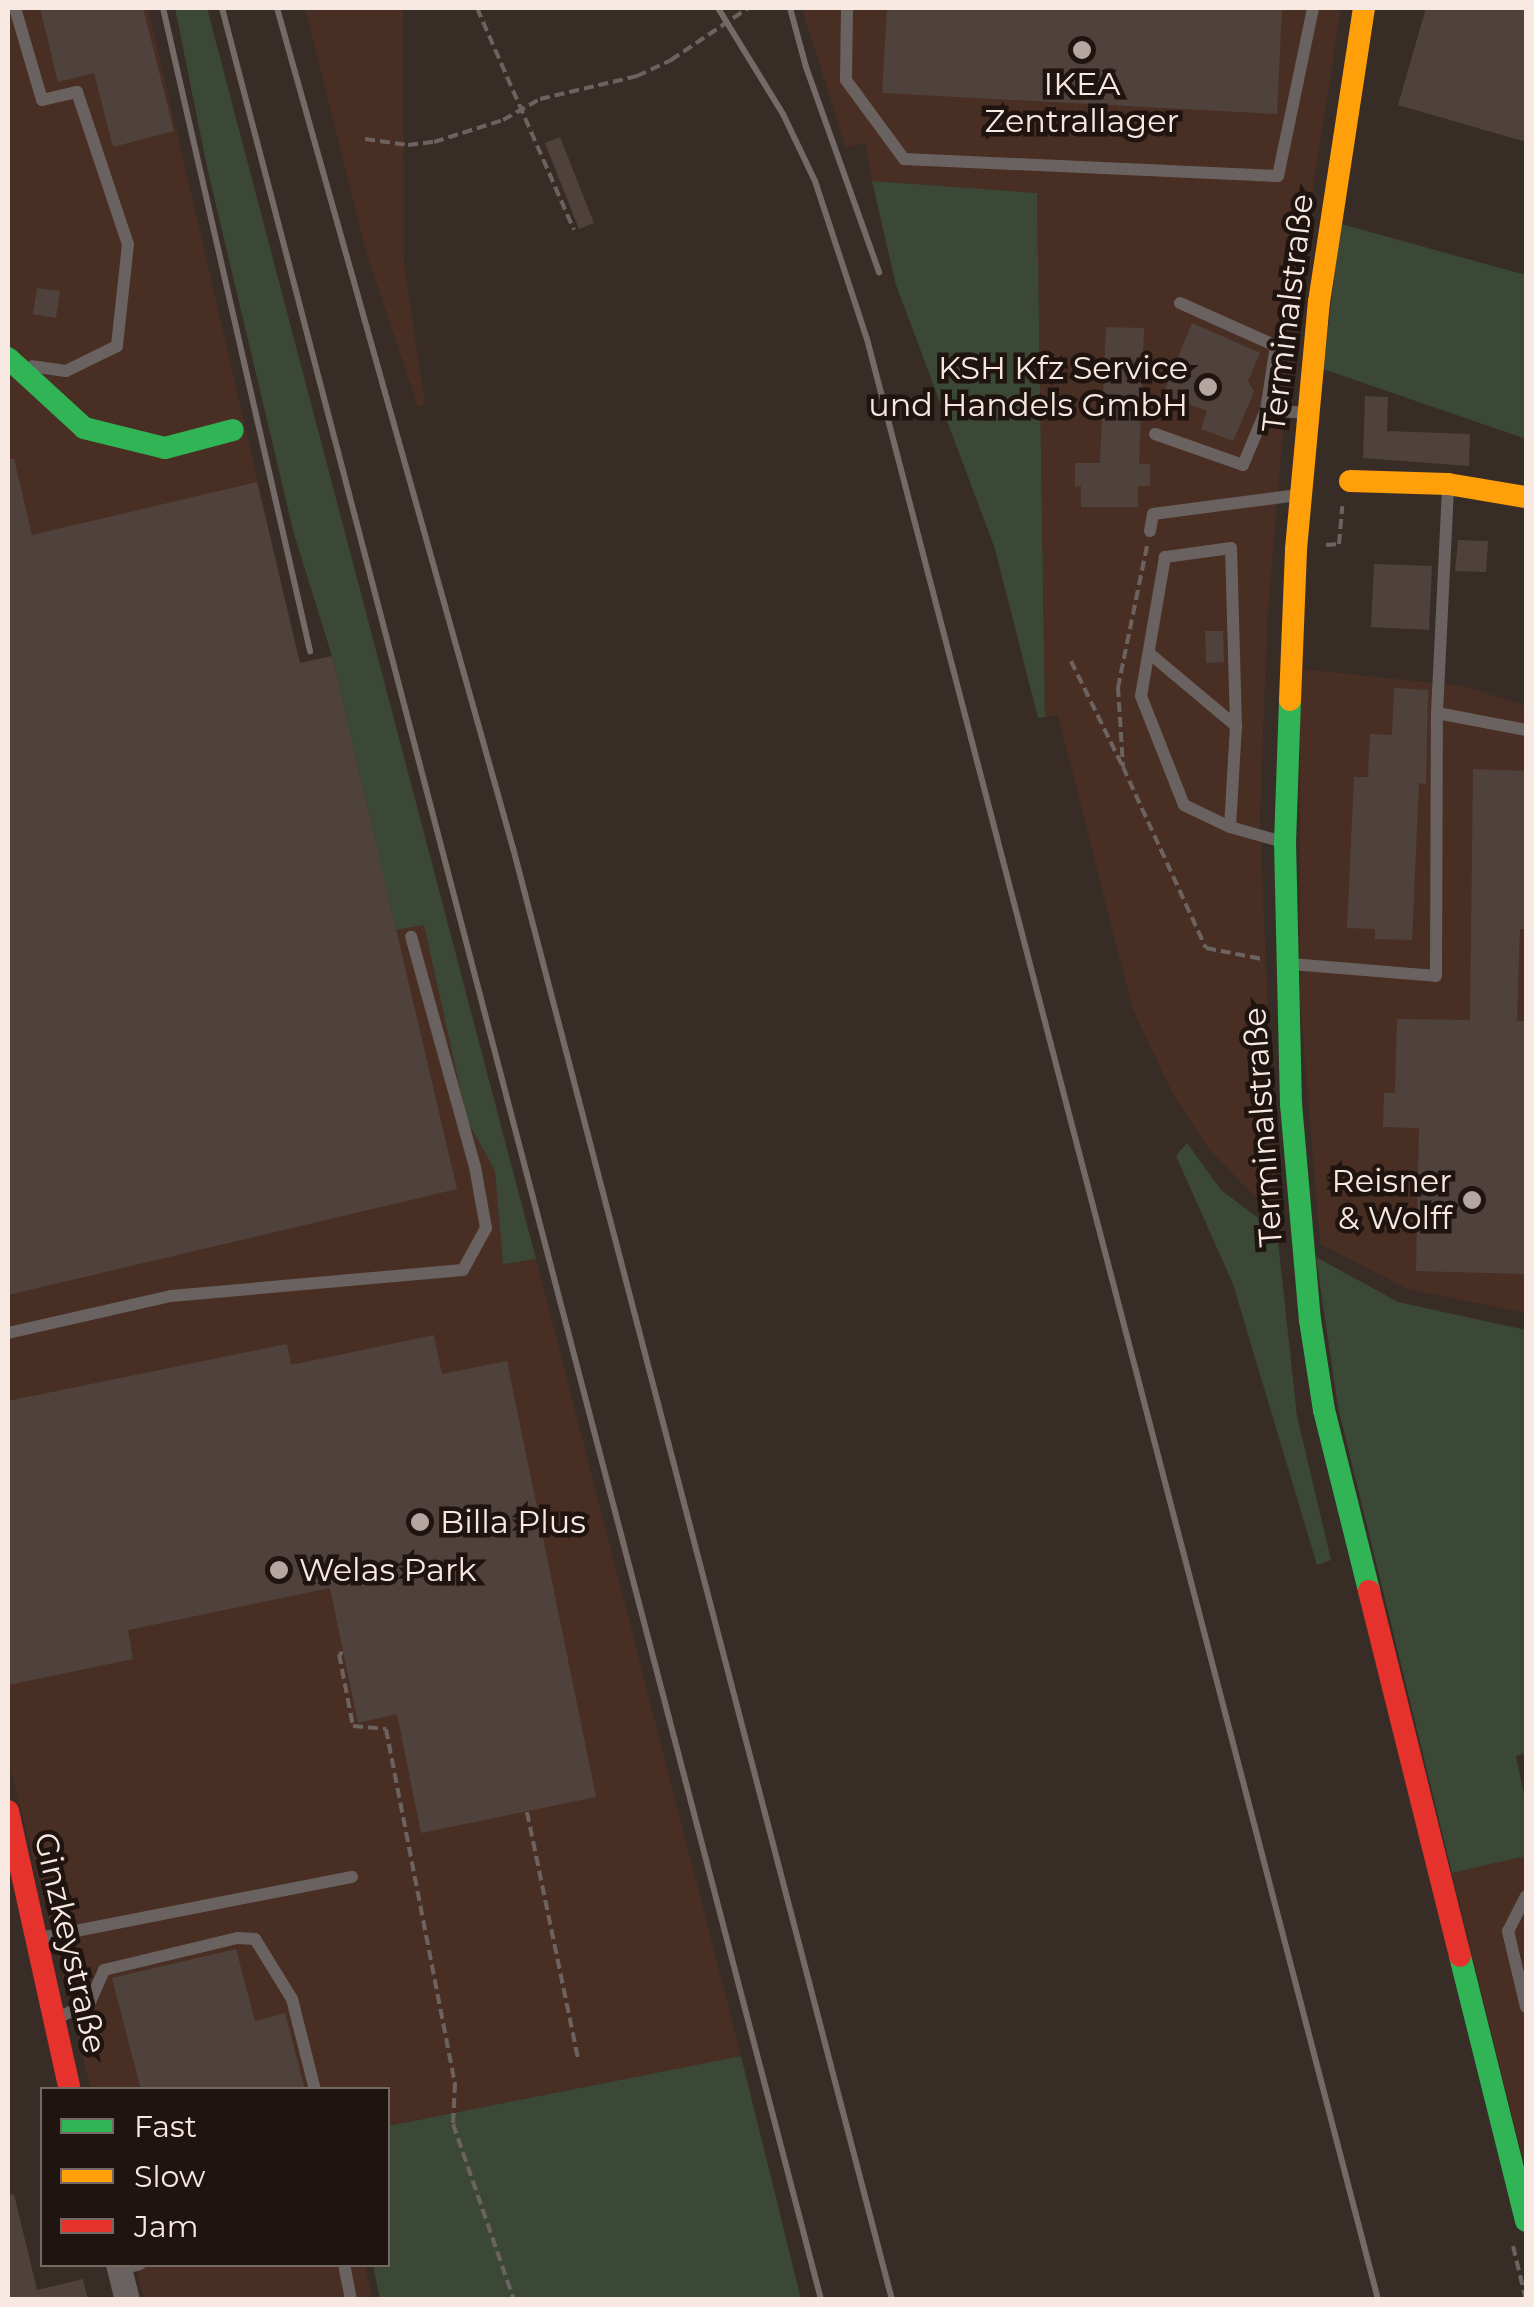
<!DOCTYPE html>
<html>
<head>
<meta charset="utf-8">
<style>
	body { margin:0 }
	#map { position:relative; width:1534px; height:2307px; overflow:hidden; background:#382c27; font-family:Montserrat,sans-serif }
	div>[style] { position:absolute }
	[style*='--x'] { left:calc(var(--x)*1px); top:calc(var(--y)*1px); width:calc(var(--w)*1px); rotate:calc(var(--a)*1deg) }
	.built>* { inset:0; background:#492e24 }
	.green>* { inset:0; background:#3b4835 }
	.building>* { inset:0; background:#4f423d }
	.path>* { height:4px; margin-top:-2px; transform-origin:0; background:repeating-linear-gradient(90deg,#6c6361 0 10px,transparent 0 15px) }
	.lane>* { height:12px; margin:-6px; padding:0 6px; transform-origin:6px; border-radius:6px; background:#6a6260 }
	.street>* { height:25px; margin:-12.5px; padding:0 12.5px; transform-origin:12.5px; border-radius:12.5px; background:#6a6260 }
	.fast>* { height:22px; margin:-11px; padding:0 11px; transform-origin:11px; border-radius:11px; background:#30b455 }
	.slow>* { height:22px; margin:-11px; padding:0 11px; transform-origin:11px; border-radius:11px; background:#ff9f0a }
	.jam>* { height:22px; margin:-11px; padding:0 11px; transform-origin:11px; border-radius:11px; background:#e5322d }
	.rail>* { height:6px; margin:-3px; padding:0 3px; transform-origin:3px; border-radius:3px; background:#746b68 }
	.dots>* { width:28px; height:28px; translate:-50% -50%; box-sizing:border-box; border:5px solid #1f1410; border-radius:50% }
	span { translate:-50% -50%; white-space:nowrap; text-align:center; line-height:1.15; -webkit-text-stroke:9px #1f1410; paint-order:stroke }
	.poi-label { font-size:32px; color:#f7e8e2 }
	.right { translate:-100% -50%; text-align:right }
	.left { translate:0 -50%; text-align:left }
	.street-label { font-size:32px; color:#f7e8e2 }
	.frame { position:absolute; inset:0; border:10px solid #f7e8e2; pointer-events:none }
	.legend { position:absolute; left:40px; top:2087px; width:350px; height:180px; box-sizing:border-box; background:#1f1410; border:2px solid #756964; margin:0; padding:12px 18px; list-style:none; font-size:30px; color:#f7e8e2 }
	.legend li { display:flex; align-items:center; gap:20px; height:50px }
	.legend b { width:50px; border:2px solid #756964 }
</style>
</head>
<body>
<div id="map">
	<div class="built">
		<div style="clip-path:polygon(8px 8px,148px 8px,300px 663px,332px 656px,396px 929px,424px 925px,467px 1120px,495px 1171px,503px 1263px,536px 1259px,741px 2056px,388px 2126px,388px 2090px,91px 2089px,8px 1759px)"></div>
		<div style="clip-path:polygon(305px 8px,403px 8px,404px 264px,425px 404px,418px 407px,366px 252px)"></div>
		<div style="clip-path:polygon(802px 8px,1341px 8px,1291px 328px,1267px 625px,1260px 820px,1276px 1218px,1209px 1149px,1173px 1094px,1133px 1010px,1058px 715px,1045px 717px,1037px 193px,872px 181px,865px 142px,846px 148px)"></div>
		<div style="clip-path:polygon(1300px 669px,1463px 686px,1526px 706px,1526px 1313px,1408px 1289px,1320px 1244px,1300px 999px)"></div>
		<div style="clip-path:polygon(1526px 1856px,1526px 2172px,1452px 1873px)"></div>
		<div style="clip-path:polygon(135px 2265px,365px 2265px,372px 2299px,144px 2299px)"></div>
	</div>
	<div class="green">
		<div style="clip-path:polygon(175px 8px,207px 8px,536px 1259px,503px 1264px,495px 1171px,467px 1120px,424px 925px,396px 930px,332px 656px,294px 534px,207px 167px)"></div>
		<div style="clip-path:polygon(872px 181px,1037px 193px,1045px 717px,1038px 718px,995px 549px,896px 285px)"></div>
		<div style="clip-path:polygon(1341px 224px,1526px 275px,1526px 439px,1323px 369px)"></div>
		<div style="clip-path:polygon(1187px 1143px,1221px 1190px,1277px 1232px,1297px 1416px,1331px 1560px,1317px 1565px,1233px 1284px,1176px 1156px)"></div>
		<div style="clip-path:polygon(1316px 1257px,1398px 1302px,1526px 1330px,1526px 1753px,1516px 1756px,1526px 1804px,1526px 1856px,1452px 1873px,1338px 1407px)"></div>
		<div style="clip-path:polygon(741px 2056px,801px 2299px,380px 2299px,373px 2265px,388px 2264px,388px 2126px)"></div>
	</div>
	<div class="building">
		<div style="clip-path:polygon(40px 8px,143px 8px,174px 131px,113px 147px,94px 73px,58px 82px)"></div>
		<div style="clip-path:polygon(887px 8px,1282px 8px,1277px 114px,882px 93px)"></div>
		<div style="clip-path:polygon(1426px 8px,1526px 10px,1526px 142px,1398px 105px)"></div>
		<div style="clip-path:polygon(560px 137px,594px 223px,579px 229px,545px 143px)"></div>
		<div style="clip-path:polygon(37px 288px,60px 291px,56px 318px,33px 314px)"></div>
		<div style="clip-path:polygon(1192px 323px,1260px 353px,1248px 381px,1254px 392px,1233px 441px,1201px 429px,1207px 411px,1163px 394px)"></div>
		<div style="clip-path:polygon(1106px 327px,1144px 328px,1139px 464px,1150px 464px,1150px 486px,1138px 486px,1138px 507px,1081px 507px,1081px 486px,1075px 487px,1075px 463px,1100px 463px)"></div>
		<div style="clip-path:polygon(1365px 396px,1388px 397px,1387px 431px,1470px 434px,1469px 466px,1363px 458px)"></div>
		<div style="clip-path:polygon(8px 459px,14px 459px,32px 535px,257px 482px,300px 663px,332px 656px,457px 1189px,8px 1295px)"></div>
		<div style="clip-path:polygon(1458px 540px,1488px 541px,1486px 572px,1455px 571px)"></div>
		<div style="clip-path:polygon(1374px 564px,1432px 566px,1429px 630px,1371px 627px)"></div>
		<div style="clip-path:polygon(1205px 631px,1223px 631px,1224px 662px,1206px 663px)"></div>
		<div style="clip-path:polygon(1394px 688px,1428px 690px,1426px 784px,1419px 783px,1412px 940px,1375px 939px,1375px 929px,1347px 928px,1354px 777px,1368px 777px,1370px 734px,1392px 735px)"></div>
		<div style="clip-path:polygon(1473px 769px,1526px 771px,1526px 929px,1520px 929px,1517px 1021px,1526px 1021px,1526px 1274px,1416px 1271px,1419px 1128px,1383px 1127px,1384px 1093px,1395px 1093px,1397px 1019px,1470px 1020px)"></div>
		<div style="clip-path:polygon(434px 1335px,442px 1374px,507px 1361px,596px 1797px,421px 1833px,397px 1714px,358px 1723px,330px 1588px,128px 1630px,133px 1659px,8px 1685px,8px 1401px,287px 1344px,291px 1365px)"></div>
		<div style="clip-path:polygon(236px 1949px,255px 2021px,285px 2013px,305px 2090px,141px 2090px,112px 1978px)"></div>
		<div style="clip-path:polygon(14px 2194px,37px 2290px,83px 2279px,88px 2300px,8px 2300px,8px 2195px)"></div>
	</div>
	<div class="path">
		<div style="--x:477;--y:8;--w:242;--a:66.4"></div>
		<div style="--x:365;--y:139;--w:43;--a:7.9"></div>
		<div style="--x:408;--y:145;--w:26;--a:-7"></div>
		<div style="--x:434;--y:142;--w:72;--a:-17.7"></div>
		<div style="--x:503;--y:120;--w:43;--a:-29.6"></div>
		<div style="--x:540;--y:99;--w:100;--a:-13.3"></div>
		<div style="--x:637;--y:76;--w:38;--a:-25"></div>
		<div style="--x:671;--y:60;--w:93;--a:-34"></div>
		<div style="--x:1326;--y:545;--w:13;--a:-4"></div>
		<div style="--x:1339;--y:544;--w:38;--a:-85"></div>
		<div style="--x:1147;--y:546;--w:144;--a:101.6"></div>
		<div style="--x:1118;--y:687;--w:80;--a:86.4"></div>
		<div style="--x:1123;--y:767;--w:199;--a:65.4"></div>
		<div style="--x:1206;--y:948;--w:57;--a:11.1"></div>
		<div style="--x:1071;--y:661;--w:116;--a:63.9"></div>
		<div style="--x:343;--y:1653;--w:4;--a:166"></div>
		<div style="--x:339;--y:1654;--w:73;--a:79"></div>
		<div style="--x:353;--y:1726;--w:33;--a:5"></div>
		<div style="--x:386;--y:1729;--w:361;--a:79"></div>
		<div style="--x:455;--y:2083;--w:41;--a:92.8"></div>
		<div style="--x:453;--y:2124;--w:186;--a:70.9"></div>
		<div style="--x:527;--y:1812;--w:251;--a:78.3"></div>
		<div style="--x:1513;--y:2246;--w:56;--a:76.5"></div>
	</div>
	<div class="lane">
		<div style="--x:15;--y:8;--w:96;--a:73.6"></div>
		<div style="--x:42;--y:100;--w:36;--a:-13"></div>
		<div style="--x:77;--y:92;--w:160;--a:71.5"></div>
		<div style="--x:128;--y:244;--w:103;--a:96.2"></div>
		<div style="--x:117;--y:346;--w:57;--a:153.9"></div>
		<div style="--x:66;--y:371;--w:34;--a:-172"></div>
		<div style="--x:847;--y:8;--w:72;--a:90.8"></div>
		<div style="--x:846;--y:80;--w:98;--a:53.7"></div>
		<div style="--x:904;--y:159;--w:374;--a:2.6"></div>
		<div style="--x:1278;--y:176;--w:172;--a:-78.2"></div>
		<div style="--x:1180;--y:303;--w:105;--a:24.1"></div>
		<div style="--x:1276;--y:346;--w:65;--a:98.9"></div>
		<div style="--x:1266;--y:410;--w:39;--a:4"></div>
		<div style="--x:1155;--y:434;--w:93;--a:19.4"></div>
		<div style="--x:1243;--y:465;--w:60;--a:-67.3"></div>
		<div style="--x:1150;--y:531;--w:17;--a:-80"></div>
		<div style="--x:1153;--y:514;--w:146;--a:-7.5"></div>
		<div style="--x:1149;--y:653;--w:114;--a:40"></div>
		<div style="--x:1437;--y:713;--w:91;--a:10.8"></div>
		<div style="--x:1230;--y:827;--w:101;--a:-86.6"></div>
		<div style="--x:1236;--y:726;--w:178;--a:-91.6"></div>
		<div style="--x:1231;--y:548;--w:67;--a:172.2"></div>
		<div style="--x:1165;--y:557;--w:141;--a:99.8"></div>
		<div style="--x:1141;--y:696;--w:117;--a:68.5"></div>
		<div style="--x:1184;--y:805;--w:51;--a:25.6"></div>
		<div style="--x:1230;--y:827;--w:55;--a:15.8"></div>
		<div style="--x:1291;--y:964;--w:145;--a:4.7"></div>
		<div style="--x:1436;--y:976;--w:263;--a:-89.8"></div>
		<div style="--x:1437;--y:713;--w:227;--a:-87.2"></div>
		<div style="--x:8;--y:1333;--w:167;--a:-12.8"></div>
		<div style="--x:171;--y:1296;--w:293;--a:-5.1"></div>
		<div style="--x:463;--y:1270;--w:48;--a:-61.3"></div>
		<div style="--x:486;--y:1228;--w:62;--a:-100.2"></div>
		<div style="--x:475;--y:1167;--w:239;--a:-105.5"></div>
		<div style="--x:1526;--y:1896;--w:39;--a:117"></div>
		<div style="--x:1508;--y:1931;--w:78;--a:76.7"></div>
		<div style="--x:40;--y:1938;--w:318;--a:-11.1"></div>
		<div style="--x:56;--y:2018;--w:36;--a:-23"></div>
		<div style="--x:89;--y:2004;--w:37;--a:-66"></div>
		<div style="--x:104;--y:1970;--w:137;--a:-13.5"></div>
		<div style="--x:237;--y:1938;--w:18;--a:3"></div>
		<div style="--x:255;--y:1939;--w:70;--a:58.3"></div>
		<div style="--x:292;--y:1999;--w:94;--a:75.8"></div>
		<div style="--x:344;--y:2264;--w:37;--a:79"></div>
		<div style="--x:119;--y:2270;--w:22;--a:-16"></div>
	</div>
	<div class="street">
		<div style="--x:118;--y:2264;--w:37;--a:76"></div>
	</div>
	<div class="fast">
		<div style="--x:8;--y:358;--w:103;--a:42.6"></div>
		<div style="--x:84;--y:428;--w:83;--a:13.9"></div>
		<div style="--x:165;--y:448;--w:70;--a:-14.8"></div>
		<div style="--x:1290;--y:700;--w:142;--a:92"></div>
		<div style="--x:1285;--y:842;--w:262;--a:88.7"></div>
		<div style="--x:1291;--y:1104;--w:217;--a:85"></div>
		<div style="--x:1310;--y:1320;--w:91;--a:81.2"></div>
		<div style="--x:1324;--y:1410;--w:187;--a:76"></div>
		<div style="--x:1460;--y:1956;--w:273;--a:76"></div>
	</div>
	<div class="slow">
		<div style="--x:1350;--y:481;--w:98;--a:1.8"></div>
		<div style="--x:1448;--y:484;--w:79;--a:9.5"></div>
		<div style="--x:1290;--y:700;--w:151;--a:-87.7"></div>
		<div style="--x:1296;--y:549;--w:248;--a:-84.7"></div>
		<div style="--x:1319;--y:302;--w:297;--a:-81.3"></div>
	</div>
	<div class="jam">
		<div style="--x:1369;--y:1591;--w:376;--a:76"></div>
		<div style="--x:8;--y:1811;--w:286;--a:77.5"></div>
	</div>
	<div class="rail">
		<div style="--x:163;--y:8;--w:660;--a:77.12"></div>
		<div style="--x:222;--y:8;--w:2369;--a:75.35"></div>
		<div style="--x:277;--y:8;--w:873;--a:74.31"></div>
		<div style="--x:513;--y:848;--w:1501;--a:75.37"></div>
		<div style="--x:718;--y:8;--w:124;--a:58.5"></div>
		<div style="--x:783;--y:114;--w:74;--a:64.5"></div>
		<div style="--x:815;--y:181;--w:166;--a:71.8"></div>
		<div style="--x:867;--y:339;--w:2026;--a:75.39"></div>
		<div style="--x:790;--y:8;--w:61;--a:74.8"></div>
		<div style="--x:806;--y:67;--w:218;--a:70.4"></div>
	</div>
	<div class="dots">
		<div style="left:1082px;top:50px;background:#b4a6a1"></div>
		<div style="left:1208px;top:387px;background:#b4a6a1"></div>
		<div style="left:1472px;top:1200px;background:#b4a6a1"></div>
		<div style="left:420px;top:1522px;background:#b4a6a1"></div>
		<div style="left:279px;top:1570px;background:#b4a6a1"></div>
	</div>
	<div class="poi-label">
		<span style="left:1082px;top:103px">IKEA<br>Zentrallager</span>
		<span class="right" style="left:1188px;top:387px">KSH Kfz Service<br>und Handels GmbH</span>
		<span class="right" style="left:1452px;top:1200px">Reisner<br>&amp; Wolff</span>
		<span class="left" style="left:440px;top:1522px">Billa Plus</span>
		<span class="left" style="left:299px;top:1570px">Welas Park</span>
	</div>
	<div class="street-label">
		<span style="left:1288px;top:313px;rotate:-83deg">Terminalstraße</span>
		<span style="left:1263px;top:1127px;rotate:-94deg">Terminalstraße</span>
		<span style="left:70px;top:1943px;rotate:77deg">Ginzkeystraße</span>
	</div>
	<div class="frame"></div>
	<ul class="legend">
	<li><b style="height:12px;background:#30b455"></b>Fast</li>
	<li><b style="height:12px;background:#ff9f0a"></b>Slow</li>
	<li><b style="height:12px;background:#e5322d"></b>Jam</li>
	</ul>
</div>
</body>
</html>
